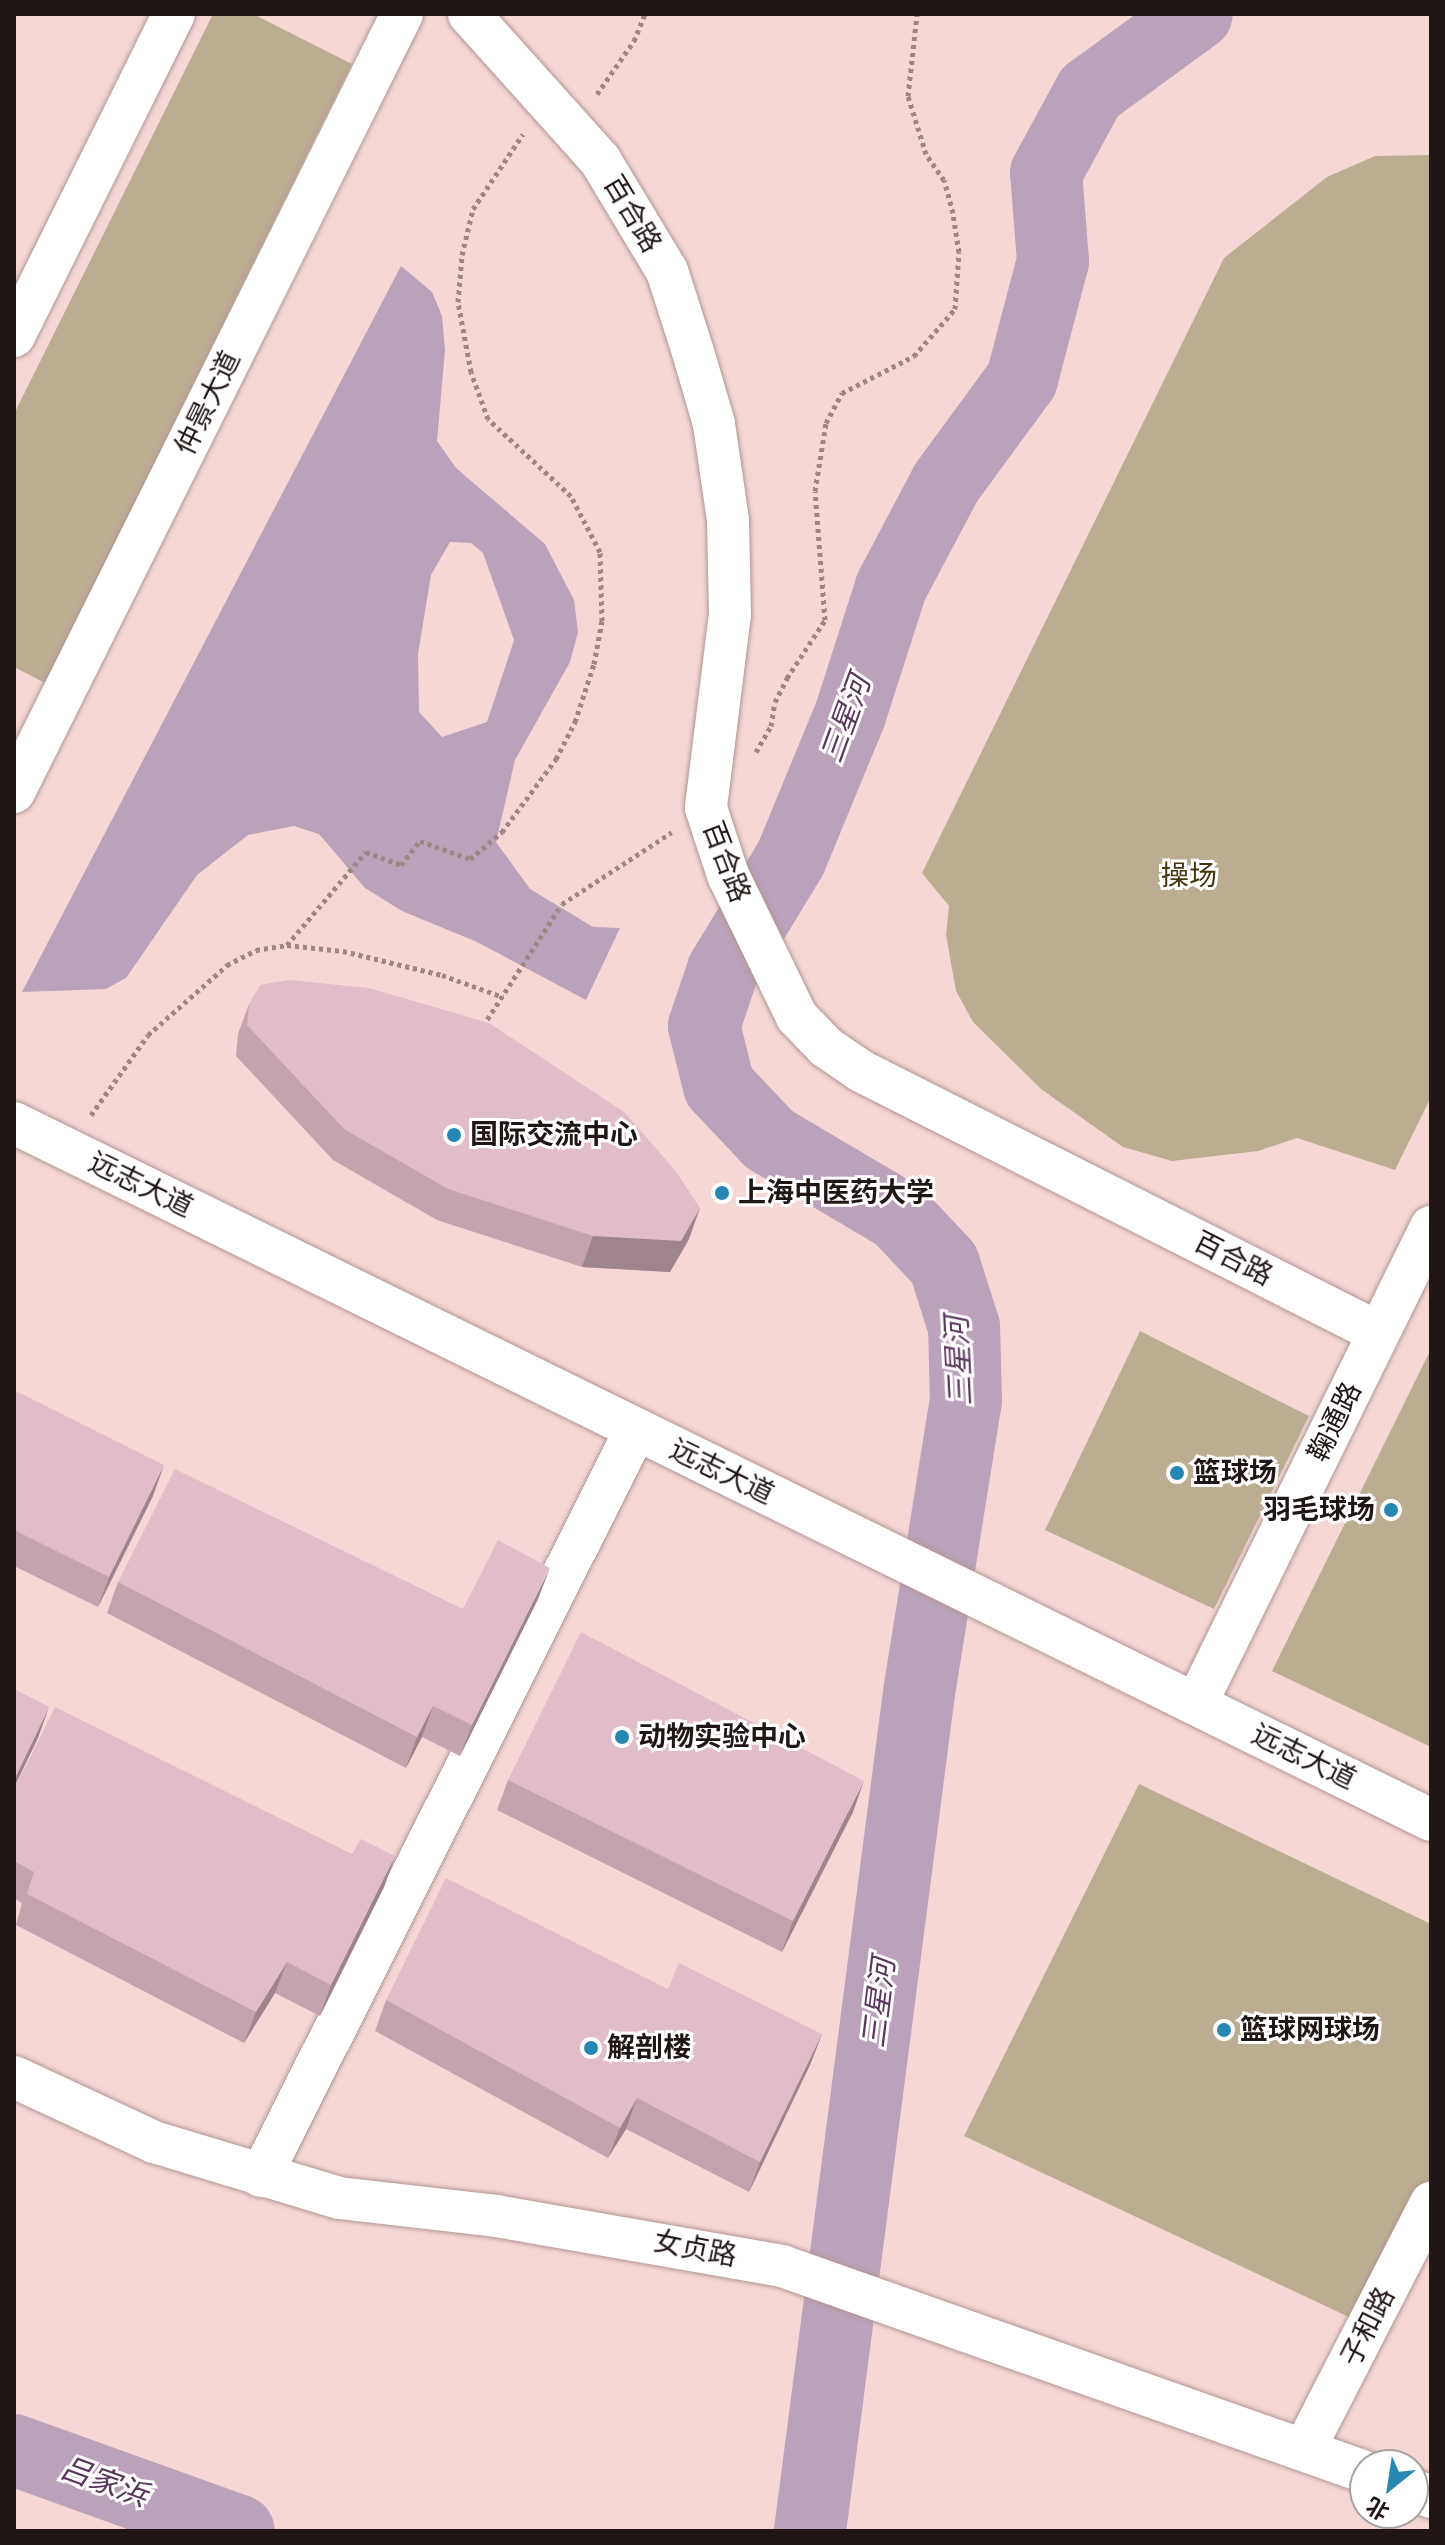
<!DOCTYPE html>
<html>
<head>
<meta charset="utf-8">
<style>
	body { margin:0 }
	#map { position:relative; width:1445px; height:2545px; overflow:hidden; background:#f5d8d6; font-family:Helvetica,"Noto Sans SC",sans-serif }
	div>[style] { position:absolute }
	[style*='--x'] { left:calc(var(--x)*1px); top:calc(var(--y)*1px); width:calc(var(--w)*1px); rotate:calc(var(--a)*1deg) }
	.green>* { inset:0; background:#baad92 }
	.water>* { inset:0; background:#b9a2ba }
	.river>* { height:72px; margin:-36px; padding:0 36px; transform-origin:36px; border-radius:36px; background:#b9a2ba }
	.path>* { height:5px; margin-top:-2.5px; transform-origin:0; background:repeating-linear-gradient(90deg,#9c8785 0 4px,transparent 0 8px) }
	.roads { filter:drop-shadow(0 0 2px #b09592) drop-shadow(0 0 2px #b09592) }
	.minor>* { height:42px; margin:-21px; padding:0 21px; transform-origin:21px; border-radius:21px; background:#fff }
	.wall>* { inset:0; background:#c2a3ae }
	.shaded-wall>* { inset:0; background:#9e848d }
	.building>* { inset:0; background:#e1bdca }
	.dots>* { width:22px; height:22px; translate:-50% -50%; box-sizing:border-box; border:4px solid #fff; border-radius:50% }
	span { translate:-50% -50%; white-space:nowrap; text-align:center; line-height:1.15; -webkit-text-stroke:6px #fff; paint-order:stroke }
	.street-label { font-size:28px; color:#201615 }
	.park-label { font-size:28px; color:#47360f }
	.poi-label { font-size:28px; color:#201615; font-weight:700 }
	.left { translate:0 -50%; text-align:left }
	.right { translate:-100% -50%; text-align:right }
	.water-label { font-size:30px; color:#59375c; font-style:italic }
	.frame { position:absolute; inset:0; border:16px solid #201615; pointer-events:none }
	.north { position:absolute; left:1349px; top:2449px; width:80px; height:80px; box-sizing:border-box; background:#fff; border:2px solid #a6a2a1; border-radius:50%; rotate:210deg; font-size:22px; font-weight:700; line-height:32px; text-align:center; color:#201615 }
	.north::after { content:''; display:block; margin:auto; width:28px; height:36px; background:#2787b2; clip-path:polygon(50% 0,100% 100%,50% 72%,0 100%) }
</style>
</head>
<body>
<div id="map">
	<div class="green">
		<div style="clip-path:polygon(213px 14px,253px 14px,352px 64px,45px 683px,14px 667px,14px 414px)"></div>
		<div style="clip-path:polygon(1431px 155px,1431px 1097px,1395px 1170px,1297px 1138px,1258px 1151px,1172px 1161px,1123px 1147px,1041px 1089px,973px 1022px,956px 991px,946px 935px,949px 906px,922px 873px,1224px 258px,1327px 177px,1375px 156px)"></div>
		<div style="clip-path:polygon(1140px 1331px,1309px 1416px,1214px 1609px,1045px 1530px)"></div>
		<div style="clip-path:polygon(1431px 1349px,1431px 1747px,1272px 1671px)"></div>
		<div style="clip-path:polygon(1139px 1784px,1431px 1924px,1431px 2203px,1368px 2326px,964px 2136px)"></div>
	</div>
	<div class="water">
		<div style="clip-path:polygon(evenodd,401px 266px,432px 292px,442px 316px,445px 350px,437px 441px,456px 468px,545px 544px,574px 600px,578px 632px,570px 662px,515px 760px,496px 842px,530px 889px,593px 927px,620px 928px,586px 1000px,477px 942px,402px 911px,365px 888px,319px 834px,294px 826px,248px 835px,197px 875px,126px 978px,106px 989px,22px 992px,401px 266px,450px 542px,471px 543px,483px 553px,514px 640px,487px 722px,442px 737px,419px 712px,418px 654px,431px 575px,450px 542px)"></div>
	</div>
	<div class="river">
		<div style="--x:14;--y:2450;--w:239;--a:19.8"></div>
		<div style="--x:810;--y:2531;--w:845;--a:-82.59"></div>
		<div style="--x:919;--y:1693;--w:296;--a:-80.9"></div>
		<div style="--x:966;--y:1401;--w:74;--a:-91.5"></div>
		<div style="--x:964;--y:1327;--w:66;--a:-107.6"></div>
		<div style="--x:944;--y:1264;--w:66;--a:-133.2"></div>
		<div style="--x:899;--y:1216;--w:151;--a:-149.4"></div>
		<div style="--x:769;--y:1139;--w:73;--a:-133.3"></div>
		<div style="--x:719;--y:1086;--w:62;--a:-104"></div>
		<div style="--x:704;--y:1026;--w:59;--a:-71.3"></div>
		<div style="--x:723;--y:970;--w:131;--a:-58.7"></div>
		<div style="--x:791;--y:858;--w:155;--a:-67.6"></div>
		<div style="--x:850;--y:715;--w:134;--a:-72.2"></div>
		<div style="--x:891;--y:587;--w:118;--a:-62.1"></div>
		<div style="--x:946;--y:483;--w:129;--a:-53.8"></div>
		<div style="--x:1022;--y:379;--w:122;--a:-75.3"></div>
		<div style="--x:1053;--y:261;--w:88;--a:-94.5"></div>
		<div style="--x:1046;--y:173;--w:92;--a:-61.5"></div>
		<div style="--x:1090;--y:92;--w:132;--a:-36.1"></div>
	</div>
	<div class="path">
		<div style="--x:597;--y:94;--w:65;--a:-55.1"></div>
		<div style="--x:634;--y:41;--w:29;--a:-68"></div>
		<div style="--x:756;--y:752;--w:30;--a:-60"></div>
		<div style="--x:771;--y:726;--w:24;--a:-81"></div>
		<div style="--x:775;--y:702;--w:27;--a:-63"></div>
		<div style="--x:787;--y:678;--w:69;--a:-56.8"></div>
		<div style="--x:825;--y:620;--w:129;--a:-94.4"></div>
		<div style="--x:815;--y:491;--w:69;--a:-80.8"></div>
		<div style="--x:826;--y:423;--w:34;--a:-62"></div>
		<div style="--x:842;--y:393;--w:81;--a:-27.2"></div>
		<div style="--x:914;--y:356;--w:62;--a:-48.9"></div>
		<div style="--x:955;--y:309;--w:57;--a:-86"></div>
		<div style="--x:959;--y:252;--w:39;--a:-99"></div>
		<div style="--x:953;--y:213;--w:34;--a:-105"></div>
		<div style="--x:944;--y:180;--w:32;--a:-125"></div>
		<div style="--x:926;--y:154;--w:61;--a:-107.2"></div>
		<div style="--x:908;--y:96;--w:82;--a:-83.7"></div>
		<div style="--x:287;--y:945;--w:122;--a:-49.7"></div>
		<div style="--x:366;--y:852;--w:37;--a:20"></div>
		<div style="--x:401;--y:865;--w:31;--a:-52"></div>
		<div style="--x:420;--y:841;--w:53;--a:19.8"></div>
		<div style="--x:470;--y:859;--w:42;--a:-40.2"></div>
		<div style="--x:502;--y:832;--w:91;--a:-53.5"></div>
		<div style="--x:556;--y:759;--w:42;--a:-62.8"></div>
		<div style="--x:575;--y:722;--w:61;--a:-71.9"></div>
		<div style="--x:594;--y:664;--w:44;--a:-79.5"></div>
		<div style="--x:602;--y:621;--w:69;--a:-91.7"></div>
		<div style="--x:600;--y:552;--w:63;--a:-117.4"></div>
		<div style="--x:571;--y:496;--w:113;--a:-137.1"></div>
		<div style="--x:488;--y:419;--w:50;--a:-109.9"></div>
		<div style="--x:471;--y:372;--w:71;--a:-100.5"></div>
		<div style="--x:458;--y:302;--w:47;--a:-85.1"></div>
		<div style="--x:462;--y:255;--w:47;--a:-76.6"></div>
		<div style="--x:473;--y:209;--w:90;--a:-56.3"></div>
		<div style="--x:483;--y:1026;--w:145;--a:-57.1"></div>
		<div style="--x:562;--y:904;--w:131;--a:-33.2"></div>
		<div style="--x:91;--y:1115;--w:98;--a:-54.5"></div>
		<div style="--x:148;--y:1035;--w:106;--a:-41.5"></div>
		<div style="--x:227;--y:965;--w:33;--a:-27"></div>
		<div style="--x:256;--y:950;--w:31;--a:-9"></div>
		<div style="--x:287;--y:945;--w:56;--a:6.1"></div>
		<div style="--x:343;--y:951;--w:102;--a:13.6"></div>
		<div style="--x:442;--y:975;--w:65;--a:19.8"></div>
	</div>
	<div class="roads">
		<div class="minor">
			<div style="--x:469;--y:14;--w:196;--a:48.1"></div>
			<div style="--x:600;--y:160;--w:130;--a:58.9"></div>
			<div style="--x:667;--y:271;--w:85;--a:72.2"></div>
			<div style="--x:693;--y:352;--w:75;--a:73.7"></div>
			<div style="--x:714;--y:424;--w:97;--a:81.7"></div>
			<div style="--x:728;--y:520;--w:94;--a:88.8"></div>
			<div style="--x:730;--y:614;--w:195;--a:97.1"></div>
			<div style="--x:706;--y:808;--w:71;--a:71.8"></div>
			<div style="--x:728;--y:875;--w:158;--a:64.1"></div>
			<div style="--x:797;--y:1017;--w:42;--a:46"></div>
			<div style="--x:826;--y:1047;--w:42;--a:34.4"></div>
			<div style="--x:861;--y:1071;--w:580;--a:26.83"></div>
			<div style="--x:14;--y:336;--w:360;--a:-63.6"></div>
			<div style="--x:14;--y:792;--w:869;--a:-63.49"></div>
			<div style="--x:14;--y:1123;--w:1579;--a:26.19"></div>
			<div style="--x:1196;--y:1704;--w:532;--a:-63.77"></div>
			<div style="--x:14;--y:2077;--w:154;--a:24.9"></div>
			<div style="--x:154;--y:2142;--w:193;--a:16.8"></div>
			<div style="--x:339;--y:2198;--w:158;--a:6.5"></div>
			<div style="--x:496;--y:2216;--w:290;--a:9.9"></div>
			<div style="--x:782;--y:2266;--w:618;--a:19.46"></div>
			<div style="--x:261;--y:2176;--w:834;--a:-63.34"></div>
			<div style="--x:1304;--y:2450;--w:278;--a:-62.8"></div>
			<div style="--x:1413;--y:2490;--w:19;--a:21"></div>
		</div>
	</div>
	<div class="wall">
		<div style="clip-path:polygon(249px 1004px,689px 1239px,670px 1272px,582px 1267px,437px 1220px,333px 1160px,236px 1056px,238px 1034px)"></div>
		<div style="clip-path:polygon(14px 1390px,153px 1496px,98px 1607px,14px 1566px)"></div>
		<div style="clip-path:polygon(118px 1582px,463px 1609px,538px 1599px,460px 1756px,422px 1737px,406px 1768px,107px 1613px)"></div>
		<div style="clip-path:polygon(508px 1780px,853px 1812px,782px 1952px,497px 1810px)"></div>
		<div style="clip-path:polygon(14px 1790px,352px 1854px,395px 1856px,384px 1887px,320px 2016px,275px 1993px,244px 2043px,16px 1925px,22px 1903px,14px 1898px)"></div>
		<div style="clip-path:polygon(668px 1989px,822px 2034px,810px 2065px,749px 2192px,626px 2129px,608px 2158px,375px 2031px,386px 2000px)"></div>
	</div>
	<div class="shaded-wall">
		<div style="clip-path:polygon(700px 1208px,689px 1239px,670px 1272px,582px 1267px,593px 1236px)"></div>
		<div style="clip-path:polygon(164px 1465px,153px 1496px,98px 1607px,109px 1577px)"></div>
		<div style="clip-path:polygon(550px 1568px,538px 1599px,460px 1756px,472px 1725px)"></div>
		<div style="clip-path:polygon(433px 1706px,422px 1737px,406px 1768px,417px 1737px)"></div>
		<div style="clip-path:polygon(49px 1707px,38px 1738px,14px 1788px,14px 1780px)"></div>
		<div style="clip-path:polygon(864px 1781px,853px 1812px,782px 1952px,793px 1921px)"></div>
		<div style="clip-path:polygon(395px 1856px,384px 1887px,320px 2016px,331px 1985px)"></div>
		<div style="clip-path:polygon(287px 1962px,275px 1993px,244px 2043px,256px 2012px)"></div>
		<div style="clip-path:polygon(822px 2034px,810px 2065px,749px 2192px,760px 2162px)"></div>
		<div style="clip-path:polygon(637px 2098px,626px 2129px,608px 2158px,620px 2128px)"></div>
	</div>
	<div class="building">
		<div style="clip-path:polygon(289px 980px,369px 988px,489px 1023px,624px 1112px,675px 1170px,700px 1208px,681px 1241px,593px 1236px,448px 1189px,344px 1129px,247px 1025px,249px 1004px,260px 985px)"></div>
		<div style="clip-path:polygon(14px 1390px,164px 1465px,109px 1577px,14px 1530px)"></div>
		<div style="clip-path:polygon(175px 1469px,463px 1609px,498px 1540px,550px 1568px,472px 1725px,433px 1706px,417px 1737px,118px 1582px)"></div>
		<div style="clip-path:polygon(581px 1632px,864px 1781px,793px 1921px,508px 1780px)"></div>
		<div style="clip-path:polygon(14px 1689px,49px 1707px,14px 1780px)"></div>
		<div style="clip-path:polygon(55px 1707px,352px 1854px,361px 1839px,395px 1856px,331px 1985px,287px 1962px,256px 2012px,27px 1894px,34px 1872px,14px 1861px,14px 1790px)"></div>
		<div style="clip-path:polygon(446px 1878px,668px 1989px,679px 1963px,822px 2034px,760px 2162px,637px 2098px,620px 2128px,386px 2000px)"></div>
	</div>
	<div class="dots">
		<div style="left:454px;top:1135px;background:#2787b2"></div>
		<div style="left:722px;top:1193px;background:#2787b2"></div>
		<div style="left:1177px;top:1473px;background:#2787b2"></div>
		<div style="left:1391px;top:1510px;background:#2787b2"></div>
		<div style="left:622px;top:1737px;background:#2787b2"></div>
		<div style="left:1224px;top:2030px;background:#2787b2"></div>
		<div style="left:591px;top:2048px;background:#2787b2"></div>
	</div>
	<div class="street-label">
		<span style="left:632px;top:214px;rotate:59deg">百合路</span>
		<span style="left:208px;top:403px;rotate:-64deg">仲景大道</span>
		<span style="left:726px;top:862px;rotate:69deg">百合路</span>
		<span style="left:141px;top:1185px;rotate:26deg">远志大道</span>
		<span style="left:1233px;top:1259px;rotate:27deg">百合路</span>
		<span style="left:1335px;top:1422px;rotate:-64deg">鞠通路</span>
		<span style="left:722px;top:1472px;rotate:26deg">远志大道</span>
		<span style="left:1304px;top:1757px;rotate:26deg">远志大道</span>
		<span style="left:695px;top:2249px;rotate:11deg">女贞路</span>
		<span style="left:1368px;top:2327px;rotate:-63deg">子和路</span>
	</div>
	<div class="park-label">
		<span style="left:1189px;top:876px">操场</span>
	</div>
	<div class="poi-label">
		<span class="left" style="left:470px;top:1135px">国际交流中心</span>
		<span class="left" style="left:738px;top:1193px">上海中医药大学</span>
		<span class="left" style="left:1193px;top:1473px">篮球场</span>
		<span class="right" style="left:1375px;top:1510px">羽毛球场</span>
		<span class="left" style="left:638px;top:1737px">动物实验中心</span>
		<span class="left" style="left:1240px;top:2030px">篮球网球场</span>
		<span class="left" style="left:607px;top:2048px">解剖楼</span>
	</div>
	<div class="water-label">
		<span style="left:846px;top:719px;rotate:-70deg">三星河</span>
		<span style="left:959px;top:1361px;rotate:-93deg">三星河</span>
		<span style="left:879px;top:2003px;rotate:-83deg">三星河</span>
		<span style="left:104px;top:2482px;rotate:20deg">吕家浜</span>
	</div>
	<div class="frame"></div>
	<div class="north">北</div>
</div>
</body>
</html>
